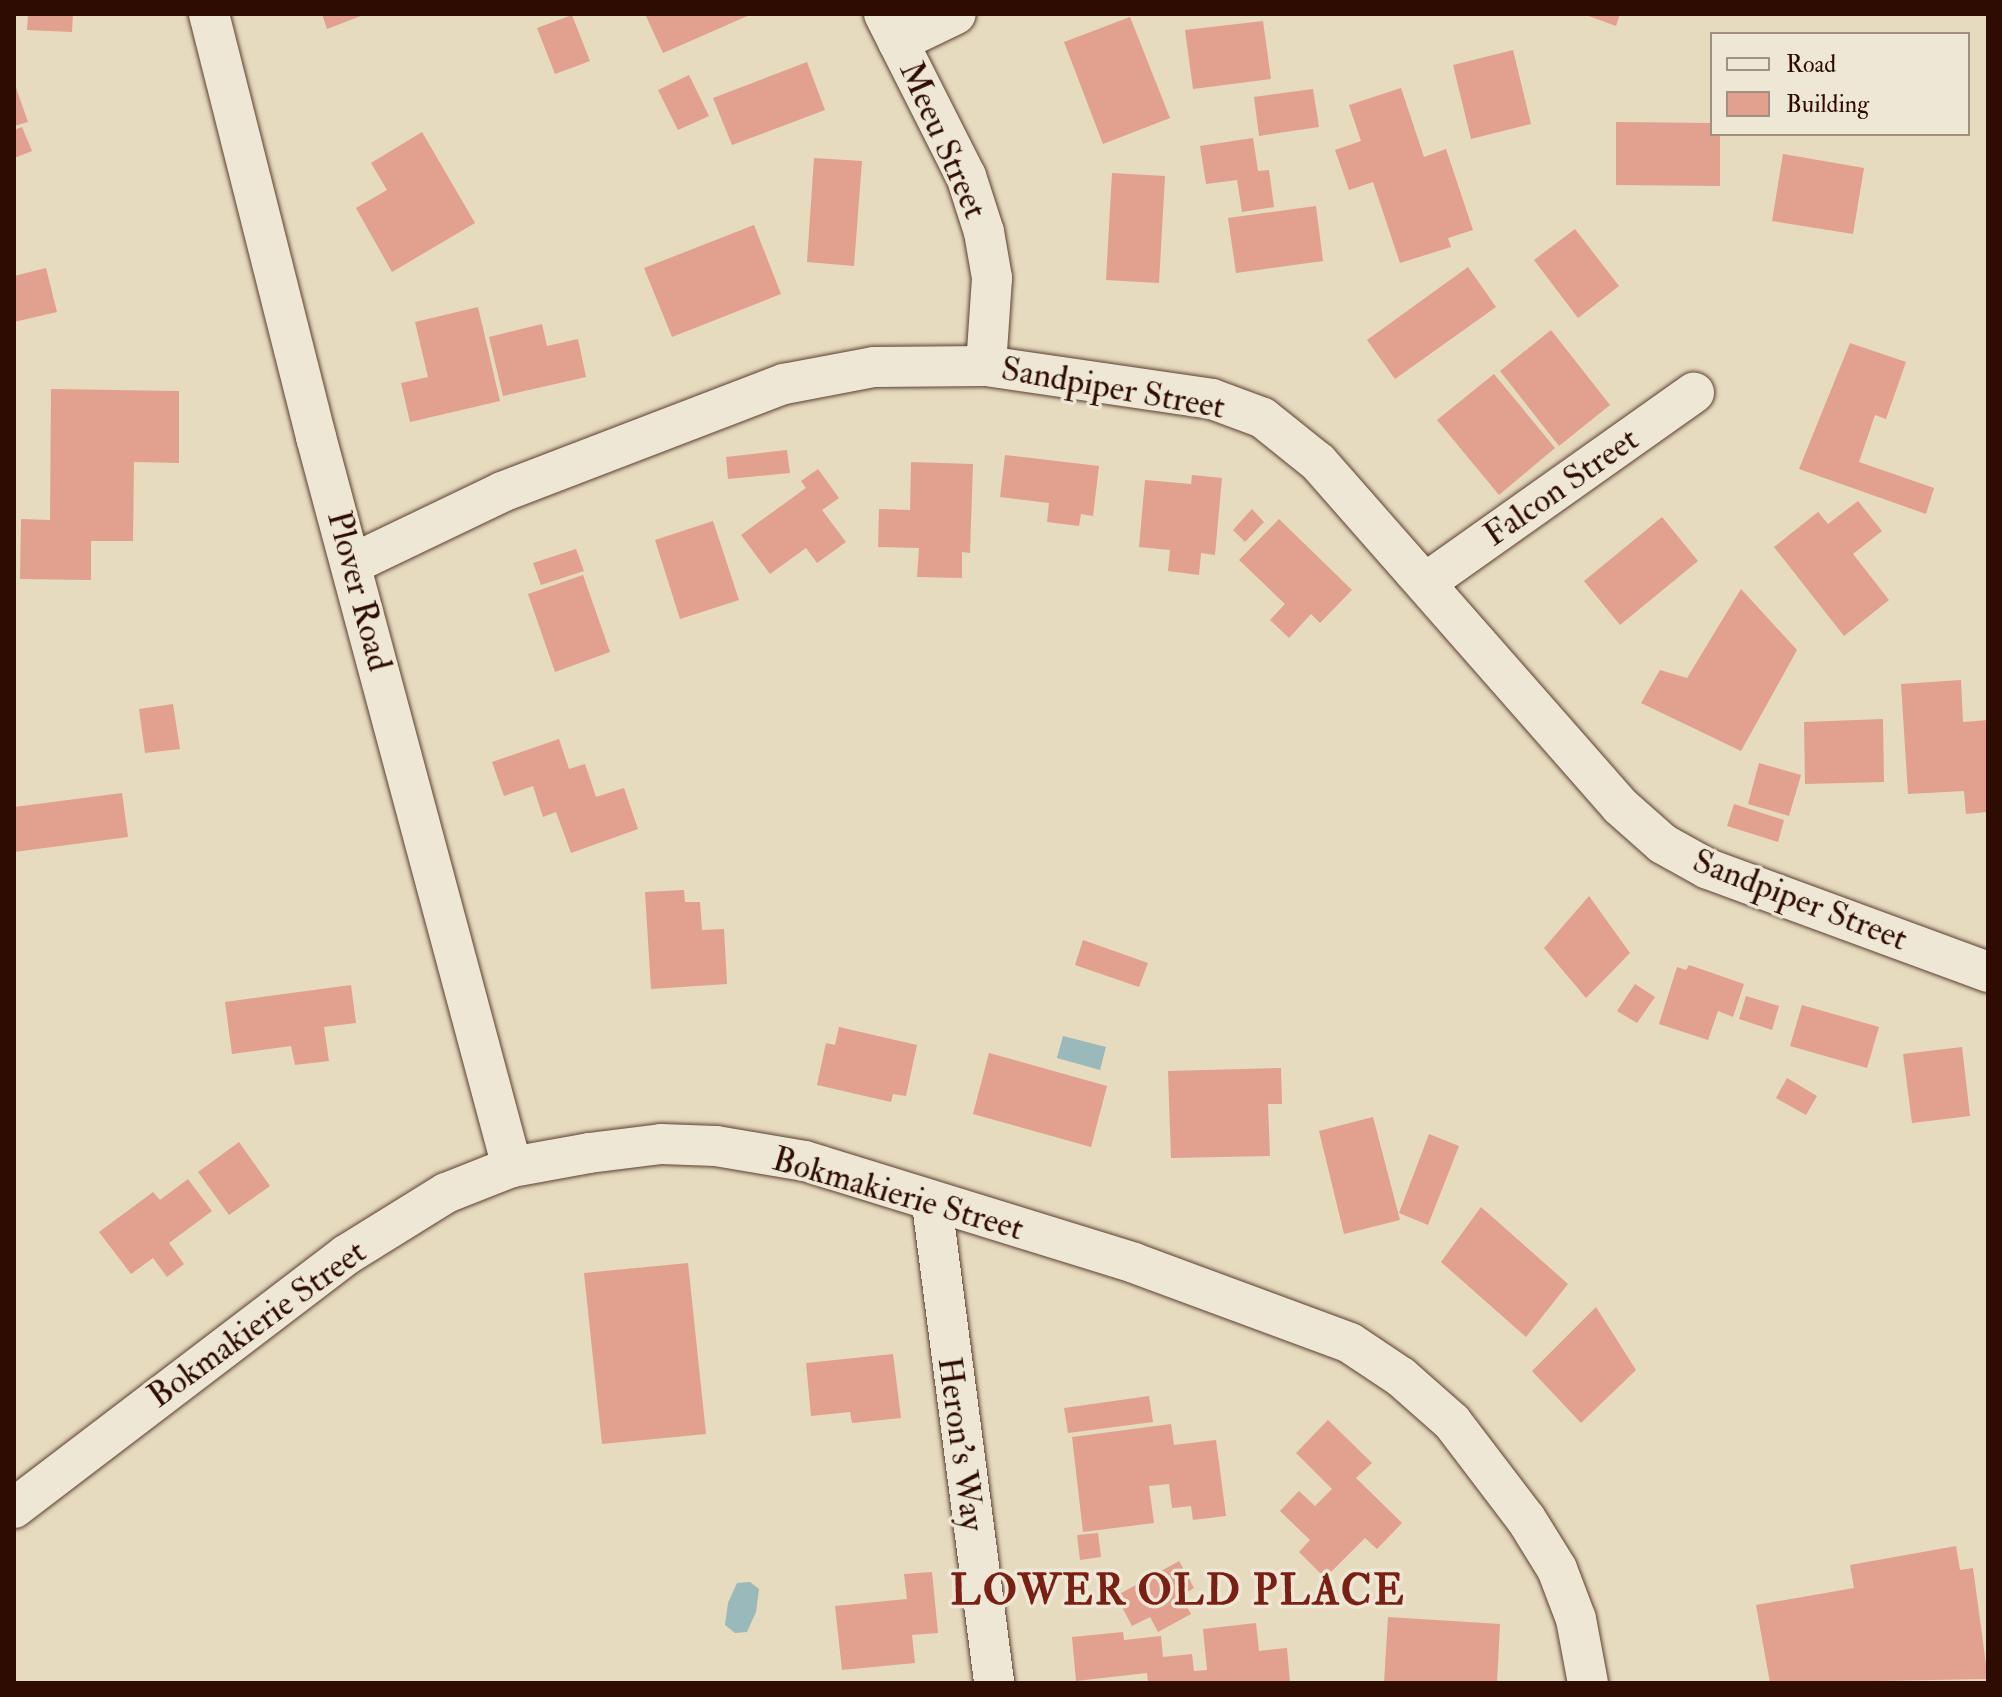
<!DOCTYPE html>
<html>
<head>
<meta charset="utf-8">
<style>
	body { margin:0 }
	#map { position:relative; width:2002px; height:1697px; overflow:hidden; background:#e6dabf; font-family:"IM FELL Double Pica",serif }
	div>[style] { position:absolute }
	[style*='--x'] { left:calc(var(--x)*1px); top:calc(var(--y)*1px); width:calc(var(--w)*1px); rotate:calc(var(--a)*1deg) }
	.water>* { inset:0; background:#99b9ba }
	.building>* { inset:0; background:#e1a18e }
	.roads { filter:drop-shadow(0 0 2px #5c4030) drop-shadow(0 0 2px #5c4030) }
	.minor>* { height:40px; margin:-20px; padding:0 20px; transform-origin:20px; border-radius:20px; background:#efe7d5 }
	span { translate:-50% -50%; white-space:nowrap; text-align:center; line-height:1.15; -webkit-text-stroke:7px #efe7d5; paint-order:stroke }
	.street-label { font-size:34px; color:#2e0c01 }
	.district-label { font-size:42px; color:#7a1f14; font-weight:700; letter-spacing:2px }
	.frame { position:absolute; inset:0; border:16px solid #2e0c01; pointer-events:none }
	.legend { position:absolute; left:1710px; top:32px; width:260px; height:104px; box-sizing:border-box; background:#efe7d5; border:2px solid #a28f80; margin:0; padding:10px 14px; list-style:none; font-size:24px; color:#2e0c01 }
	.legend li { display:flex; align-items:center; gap:16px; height:40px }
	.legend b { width:40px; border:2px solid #a28f80 }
</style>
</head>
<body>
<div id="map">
	<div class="water">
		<div style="clip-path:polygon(1063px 1036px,1106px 1047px,1100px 1070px,1057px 1058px)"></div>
		<div style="clip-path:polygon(750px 1582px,759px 1589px,756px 1612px,747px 1632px,735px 1633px,725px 1625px,728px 1603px,737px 1583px)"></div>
	</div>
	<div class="building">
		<div style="clip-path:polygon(28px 14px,73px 14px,72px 32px,27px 30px)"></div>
		<div style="clip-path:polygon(322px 14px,366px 14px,327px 29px)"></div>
		<div style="clip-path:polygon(645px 14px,752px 14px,663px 53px)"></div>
		<div style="clip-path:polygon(1583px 14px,1620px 14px,1616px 26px)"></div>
		<div style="clip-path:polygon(572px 15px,590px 61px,555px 74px,537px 28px)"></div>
		<div style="clip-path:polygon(1130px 17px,1170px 118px,1103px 144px,1064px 42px)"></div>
		<div style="clip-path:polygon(1263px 21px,1271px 79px,1193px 89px,1185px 30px)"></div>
		<div style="clip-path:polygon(1513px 50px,1531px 124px,1471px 139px,1453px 65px)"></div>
		<div style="clip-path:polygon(807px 62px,825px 110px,732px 145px,713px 98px)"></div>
		<div style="clip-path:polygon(689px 75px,709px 116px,678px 130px,658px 90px)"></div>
		<div style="clip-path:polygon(14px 82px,28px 122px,14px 126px)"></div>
		<div style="clip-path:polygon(1401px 88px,1424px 157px,1446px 149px,1473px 230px,1448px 238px,1451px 247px,1400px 263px,1373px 182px,1349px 190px,1335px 150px,1361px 141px,1349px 105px)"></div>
		<div style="clip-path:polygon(1313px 89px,1319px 127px,1259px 136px,1254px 97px)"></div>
		<div style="clip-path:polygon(1616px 122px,1712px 123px,1712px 134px,1720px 134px,1720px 186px,1616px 185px)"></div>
		<div style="clip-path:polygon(22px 127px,32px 151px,14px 158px,14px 130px)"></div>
		<div style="clip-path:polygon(422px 132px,475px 223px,392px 272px,356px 208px,387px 190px,371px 163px)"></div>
		<div style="clip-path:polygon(1253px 138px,1258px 171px,1269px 170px,1274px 207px,1242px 212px,1237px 180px,1206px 184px,1200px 146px)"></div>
		<div style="clip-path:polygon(1783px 154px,1864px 168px,1853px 234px,1772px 221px)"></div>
		<div style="clip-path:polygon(814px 158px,862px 161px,854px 266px,807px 262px)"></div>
		<div style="clip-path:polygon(1112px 173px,1165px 176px,1159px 283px,1106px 280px)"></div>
		<div style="clip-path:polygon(1316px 206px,1323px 261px,1236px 273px,1228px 218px)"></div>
		<div style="clip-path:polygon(754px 225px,781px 294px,672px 337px,644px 268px)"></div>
		<div style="clip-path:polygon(1575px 229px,1619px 286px,1578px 318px,1534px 260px)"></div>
		<div style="clip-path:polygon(1468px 267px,1496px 307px,1395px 379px,1367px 340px)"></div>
		<div style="clip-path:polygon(46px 268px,57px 312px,14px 322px,14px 276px)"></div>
		<div style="clip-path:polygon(478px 307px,500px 401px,410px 422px,401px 383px,428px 377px,415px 322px)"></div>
		<div style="clip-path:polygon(542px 324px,547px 346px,578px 339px,586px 377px,503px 396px,489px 337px)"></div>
		<div style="clip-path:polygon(1551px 330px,1610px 405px,1559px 446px,1500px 371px)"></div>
		<div style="clip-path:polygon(1850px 343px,1906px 362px,1886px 419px,1875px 415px,1859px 462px,1934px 488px,1926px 514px,1799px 469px)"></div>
		<div style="clip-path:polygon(1494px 374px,1555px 448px,1499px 495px,1437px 420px)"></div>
		<div style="clip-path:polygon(51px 389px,179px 391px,179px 463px,134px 462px,133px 541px,91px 541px,91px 580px,20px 579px,21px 519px,50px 520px)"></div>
		<div style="clip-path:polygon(787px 450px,790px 473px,728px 479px,726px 457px)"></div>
		<div style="clip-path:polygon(1005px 455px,1099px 466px,1093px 516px,1081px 514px,1079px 526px,1047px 522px,1049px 503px,1000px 497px)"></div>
		<div style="clip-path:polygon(911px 462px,973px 464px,970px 553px,962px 552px,962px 578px,917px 577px,919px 548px,878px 547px,879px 509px,910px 510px)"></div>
		<div style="clip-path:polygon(818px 469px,839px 498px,822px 510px,846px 542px,817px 563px,806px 548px,770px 574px,741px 535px,806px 488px,801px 481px)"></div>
		<div style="clip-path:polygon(1192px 475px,1222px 478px,1215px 555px,1201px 553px,1199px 575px,1168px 571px,1170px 550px,1139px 547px,1145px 480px,1191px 484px)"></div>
		<div style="clip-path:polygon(1858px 501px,1882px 531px,1853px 554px,1889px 600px,1844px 636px,1774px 547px,1818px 512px,1828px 524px)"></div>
		<div style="clip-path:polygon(1252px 509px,1264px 522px,1245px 542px,1233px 530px)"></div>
		<div style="clip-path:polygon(1662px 517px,1698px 561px,1620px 625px,1584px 581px)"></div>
		<div style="clip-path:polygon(1279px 519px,1352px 590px,1320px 623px,1311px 614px,1289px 638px,1270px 620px,1285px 604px,1239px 560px)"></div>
		<div style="clip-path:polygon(713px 521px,739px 600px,680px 619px,655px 540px)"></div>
		<div style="clip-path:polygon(576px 549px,584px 571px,541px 585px,533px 563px)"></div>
		<div style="clip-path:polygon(583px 575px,610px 652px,555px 672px,528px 594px)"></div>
		<div style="clip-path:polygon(1741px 589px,1797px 650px,1741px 751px,1641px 703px,1660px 670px,1687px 678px)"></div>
		<div style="clip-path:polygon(1961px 680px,1963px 722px,1988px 720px,1988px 812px,1966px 814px,1964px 791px,1908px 794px,1901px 684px)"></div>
		<div style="clip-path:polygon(173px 704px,180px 749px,145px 753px,139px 709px)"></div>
		<div style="clip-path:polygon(1883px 719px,1884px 782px,1805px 784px,1804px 722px)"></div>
		<div style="clip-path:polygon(559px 739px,569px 769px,585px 764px,596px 797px,624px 788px,638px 829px,571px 853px,556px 812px,543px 817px,533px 786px,504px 796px,492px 762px)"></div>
		<div style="clip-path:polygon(1759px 763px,1801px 775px,1789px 816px,1748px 804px)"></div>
		<div style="clip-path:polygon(122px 793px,128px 837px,14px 852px,14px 807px)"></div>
		<div style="clip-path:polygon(1734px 804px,1784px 820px,1778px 842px,1727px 826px)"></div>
		<div style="clip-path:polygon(684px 890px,685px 902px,700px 902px,702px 930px,724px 929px,727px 984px,651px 989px,645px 892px)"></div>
		<div style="clip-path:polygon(1589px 896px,1630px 953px,1586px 998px,1544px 948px)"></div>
		<div style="clip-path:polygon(1083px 940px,1148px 963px,1139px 987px,1075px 965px)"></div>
		<div style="clip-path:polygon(1689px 965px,1744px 984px,1733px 1017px,1718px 1011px,1708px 1040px,1659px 1024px,1677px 967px,1686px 970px)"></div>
		<div style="clip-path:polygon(1635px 984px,1655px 997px,1637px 1023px,1617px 1011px)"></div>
		<div style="clip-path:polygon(351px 985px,356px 1023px,324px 1027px,329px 1061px,295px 1065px,291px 1046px,232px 1054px,225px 1002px)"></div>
		<div style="clip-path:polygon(1746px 996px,1779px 1006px,1772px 1030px,1739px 1019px)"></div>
		<div style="clip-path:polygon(1802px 1005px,1879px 1027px,1867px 1068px,1790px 1046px)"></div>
		<div style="clip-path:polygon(839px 1027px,917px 1045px,906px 1096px,893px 1094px,891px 1102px,817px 1085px,826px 1043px,835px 1045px)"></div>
		<div style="clip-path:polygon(1962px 1047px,1970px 1116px,1912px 1123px,1903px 1054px)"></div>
		<div style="clip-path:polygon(989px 1053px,1107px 1086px,1091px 1147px,973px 1114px)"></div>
		<div style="clip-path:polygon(1281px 1068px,1282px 1104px,1268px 1104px,1270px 1156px,1171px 1158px,1168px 1071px)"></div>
		<div style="clip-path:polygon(1787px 1078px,1817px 1096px,1806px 1115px,1776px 1098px)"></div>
		<div style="clip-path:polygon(1373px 1117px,1400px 1220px,1344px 1234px,1319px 1131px)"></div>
		<div style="clip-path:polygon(1429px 1134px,1459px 1146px,1428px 1225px,1399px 1213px)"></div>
		<div style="clip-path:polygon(239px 1142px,270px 1186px,229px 1215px,198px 1172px)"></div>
		<div style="clip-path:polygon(188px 1179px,212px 1211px,169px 1243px,184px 1264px,167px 1277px,153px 1258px,131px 1274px,99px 1232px,153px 1192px,160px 1200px)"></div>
		<div style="clip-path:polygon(1481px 1207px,1568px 1284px,1526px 1337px,1441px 1262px)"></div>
		<div style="clip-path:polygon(688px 1263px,706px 1434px,602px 1444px,584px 1273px)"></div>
		<div style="clip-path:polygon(1596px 1307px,1636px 1370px,1581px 1423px,1532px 1371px)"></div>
		<div style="clip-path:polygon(893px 1354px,901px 1418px,852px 1423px,850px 1412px,811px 1416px,806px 1363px)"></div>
		<div style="clip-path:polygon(1149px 1396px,1153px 1422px,1068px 1433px,1064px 1408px)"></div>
		<div style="clip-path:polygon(1328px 1420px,1372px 1463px,1356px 1478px,1402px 1523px,1377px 1549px,1365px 1538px,1325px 1578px,1299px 1552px,1310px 1540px,1280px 1511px,1299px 1491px,1315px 1506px,1332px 1489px,1296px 1453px)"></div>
		<div style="clip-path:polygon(1171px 1424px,1174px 1445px,1216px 1440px,1226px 1516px,1193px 1520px,1191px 1506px,1172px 1508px,1169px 1484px,1149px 1486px,1154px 1523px,1083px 1532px,1072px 1437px)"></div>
		<div style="clip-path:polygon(1098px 1533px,1101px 1557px,1080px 1560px,1077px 1535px)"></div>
		<div style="clip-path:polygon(1956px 1546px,1960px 1570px,1973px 1568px,1988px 1679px,1770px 1683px,1756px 1605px,1854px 1588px,1850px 1565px)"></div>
		<div style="clip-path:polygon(1179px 1561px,1194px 1588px,1181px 1596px,1191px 1614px,1158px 1632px,1150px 1617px,1132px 1626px,1116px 1596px)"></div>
		<div style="clip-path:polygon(932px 1572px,938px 1633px,912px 1635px,915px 1663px,842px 1670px,835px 1606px,907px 1599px,904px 1574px)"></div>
		<div style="clip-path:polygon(1388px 1617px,1500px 1624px,1497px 1683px,1384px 1683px)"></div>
		<div style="clip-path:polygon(1256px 1623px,1259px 1651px,1287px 1648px,1290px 1683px,1148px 1683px,1147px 1673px,1076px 1681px,1072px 1637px,1123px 1632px,1124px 1640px,1161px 1636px,1163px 1657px,1192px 1654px,1194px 1671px,1207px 1670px,1203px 1629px)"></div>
	</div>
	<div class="roads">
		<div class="minor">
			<div style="--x:209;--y:14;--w:436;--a:75.8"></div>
			<div style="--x:316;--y:437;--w:756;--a:74.97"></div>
			<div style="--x:884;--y:14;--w:182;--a:63.2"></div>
			<div style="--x:966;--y:176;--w:59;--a:72.2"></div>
			<div style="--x:984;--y:232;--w:47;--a:80.1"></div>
			<div style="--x:992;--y:278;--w:88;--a:93.9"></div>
			<div style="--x:898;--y:42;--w:64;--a:-25.8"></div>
			<div style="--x:352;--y:564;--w:166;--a:-25.6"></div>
			<div style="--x:502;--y:492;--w:302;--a:-21"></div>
			<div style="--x:784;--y:384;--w:92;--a:-10.7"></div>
			<div style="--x:874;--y:367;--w:112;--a:-0.5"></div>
			<div style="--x:986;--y:366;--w:228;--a:8.3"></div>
			<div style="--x:1212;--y:399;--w:54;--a:20.4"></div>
			<div style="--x:1263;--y:418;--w:70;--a:38.7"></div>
			<div style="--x:1318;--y:462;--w:458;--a:48.7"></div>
			<div style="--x:1620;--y:806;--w:57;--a:41.5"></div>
			<div style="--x:1663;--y:844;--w:51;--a:29.1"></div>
			<div style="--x:1708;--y:869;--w:298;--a:20.2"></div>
			<div style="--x:1428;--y:581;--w:326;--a:-35.3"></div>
			<div style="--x:932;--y:1204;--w:483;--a:82.6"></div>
			<div style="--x:14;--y:1508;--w:417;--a:-37.3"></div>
			<div style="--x:346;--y:1255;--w:118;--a:-31.8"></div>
			<div style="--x:446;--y:1193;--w:71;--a:-21.5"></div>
			<div style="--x:512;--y:1167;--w:78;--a:-10.3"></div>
			<div style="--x:589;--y:1153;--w:73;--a:-7.1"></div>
			<div style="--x:661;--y:1144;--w:55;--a:2.1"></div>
			<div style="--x:716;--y:1146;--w:90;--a:9.6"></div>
			<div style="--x:805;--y:1161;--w:344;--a:17.2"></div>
			<div style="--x:1134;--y:1263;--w:230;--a:20.3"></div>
			<div style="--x:1350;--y:1343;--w:61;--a:33.7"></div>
			<div style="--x:1401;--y:1377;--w:68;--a:41.4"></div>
			<div style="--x:1452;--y:1422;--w:122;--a:52.7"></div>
			<div style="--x:1526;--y:1519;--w:59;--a:58.2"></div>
			<div style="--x:1557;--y:1569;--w:53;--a:69.2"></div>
			<div style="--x:1576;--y:1619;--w:65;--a:79.4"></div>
		</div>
	</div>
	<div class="street-label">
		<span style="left:943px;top:140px;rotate:66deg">Meeu Street</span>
		<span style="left:1113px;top:388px;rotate:10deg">Sandpiper Street</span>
		<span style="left:1561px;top:487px;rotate:-35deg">Falcon Street</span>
		<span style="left:359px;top:591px;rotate:75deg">Plover Road</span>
		<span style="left:1800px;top:900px;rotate:21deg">Sandpiper Street</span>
		<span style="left:898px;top:1194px;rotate:16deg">Bokmakierie Street</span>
		<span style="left:257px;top:1324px;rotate:-36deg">Bokmakierie Street</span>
		<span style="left:961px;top:1444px;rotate:82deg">Heron's Way</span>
	</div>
	<div class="district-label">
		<span style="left:1178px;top:1591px">LOWER OLD PLACE</span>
	</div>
	<div class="frame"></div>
	<ul class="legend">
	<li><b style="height:10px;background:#efe7d5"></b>Road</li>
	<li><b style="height:22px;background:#e1a18e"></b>Building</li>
	</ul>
</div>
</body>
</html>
